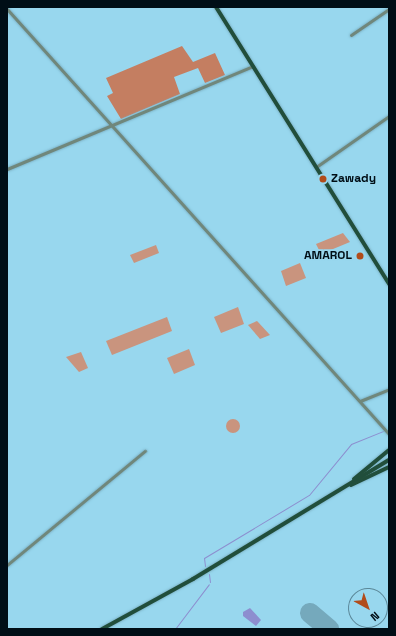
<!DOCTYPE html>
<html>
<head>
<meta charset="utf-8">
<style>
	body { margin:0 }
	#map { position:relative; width:396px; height:636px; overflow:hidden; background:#98d7ee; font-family:"Space Grotesk",sans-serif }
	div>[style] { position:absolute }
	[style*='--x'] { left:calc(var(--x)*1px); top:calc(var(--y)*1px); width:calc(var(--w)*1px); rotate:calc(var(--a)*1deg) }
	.green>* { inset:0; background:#c9947e }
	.round { border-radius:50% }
	.forest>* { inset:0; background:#c47e61 }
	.water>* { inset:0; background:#8d8ecf }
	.stream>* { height:1px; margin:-0.5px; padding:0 0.5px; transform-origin:0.5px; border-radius:0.5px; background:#8d8ecf }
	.runway>* { height:20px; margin:-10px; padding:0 10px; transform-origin:10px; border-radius:10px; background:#75a9bc }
	.roads { filter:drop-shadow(0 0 1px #7db3c7) drop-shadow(0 0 1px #7db3c7) }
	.minor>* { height:3px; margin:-1.5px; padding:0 1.5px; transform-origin:1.5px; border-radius:1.5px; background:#70877b }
	.major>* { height:4px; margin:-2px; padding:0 2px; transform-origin:2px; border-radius:2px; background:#214e3b }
	.dots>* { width:11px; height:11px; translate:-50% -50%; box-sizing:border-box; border:2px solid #98d7ee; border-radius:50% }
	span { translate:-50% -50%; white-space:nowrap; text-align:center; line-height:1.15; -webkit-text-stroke:3.5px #98d7ee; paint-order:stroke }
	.poi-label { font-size:12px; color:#000e16; font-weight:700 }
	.left { translate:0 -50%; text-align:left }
	.right { translate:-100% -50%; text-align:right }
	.frame { position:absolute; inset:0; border:8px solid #000e16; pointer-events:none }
	.north { position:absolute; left:348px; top:588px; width:40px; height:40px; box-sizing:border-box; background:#98d7ee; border:1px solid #5b8798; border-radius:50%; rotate:140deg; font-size:11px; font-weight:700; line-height:16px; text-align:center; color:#000e16 }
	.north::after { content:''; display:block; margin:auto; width:14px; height:18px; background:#b14c1b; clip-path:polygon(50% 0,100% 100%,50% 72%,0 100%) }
</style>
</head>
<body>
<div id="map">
	<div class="green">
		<div style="clip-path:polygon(343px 233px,350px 242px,321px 254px,316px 244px)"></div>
		<div style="clip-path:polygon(156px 245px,159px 253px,134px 263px,130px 255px)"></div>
		<div style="clip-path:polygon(300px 263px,306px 278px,286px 286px,281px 271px)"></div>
		<div style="clip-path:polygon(238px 307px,244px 324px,221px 333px,214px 317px)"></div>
		<div style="clip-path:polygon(167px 317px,172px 331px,112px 355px,106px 341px)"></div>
		<div style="clip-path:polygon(257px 321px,258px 322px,270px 335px,260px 339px,248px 325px)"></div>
		<div style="clip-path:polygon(189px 349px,195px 365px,174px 374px,167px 358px)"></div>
		<div style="clip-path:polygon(81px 352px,88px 368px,79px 372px,66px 357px)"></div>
		<div class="round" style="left:226px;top:419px;width:14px;height:14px"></div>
	</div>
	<div class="forest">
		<div style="clip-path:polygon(182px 46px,193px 62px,215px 53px,225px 75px,205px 83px,198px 68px,174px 77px,180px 94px,121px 119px,107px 96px,113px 93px,106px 78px)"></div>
	</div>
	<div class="water">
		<div style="clip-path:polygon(250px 608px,261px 620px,256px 626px,243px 616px,243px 612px)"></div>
	</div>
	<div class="stream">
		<div style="--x:388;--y:429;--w:1;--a:-45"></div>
		<div style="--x:205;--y:566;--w:8;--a:-97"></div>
		<div style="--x:204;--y:558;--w:122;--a:-31"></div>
		<div style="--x:309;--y:495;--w:66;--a:-50.5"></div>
		<div style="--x:351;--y:444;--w:35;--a:-22"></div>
		<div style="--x:209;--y:574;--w:8;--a:83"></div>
		<div style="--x:175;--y:629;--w:56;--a:-52.9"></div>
	</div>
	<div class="runway">
		<div style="--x:310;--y:613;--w:25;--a:40"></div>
	</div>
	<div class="roads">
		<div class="minor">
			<div style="--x:7;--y:9;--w:571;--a:48.05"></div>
			<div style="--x:351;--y:35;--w:46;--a:-34.4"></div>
			<div style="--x:316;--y:167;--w:89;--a:-34.9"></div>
			<div style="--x:7;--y:169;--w:267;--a:-22.7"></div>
			<div style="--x:360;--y:401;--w:31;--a:-22"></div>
			<div style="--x:7;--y:565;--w:179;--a:-39.6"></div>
		</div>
		<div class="major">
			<div style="--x:216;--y:7;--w:327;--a:58"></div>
			<div style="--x:354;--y:479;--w:45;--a:-39.6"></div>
			<div style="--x:351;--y:485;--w:42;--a:-25.3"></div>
			<div style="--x:102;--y:629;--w:104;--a:-28.8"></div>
			<div style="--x:193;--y:579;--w:229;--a:-31.3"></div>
		</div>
	</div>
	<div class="dots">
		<div style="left:323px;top:179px;background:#b14c1b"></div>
		<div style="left:360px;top:256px;background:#b14c1b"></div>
	</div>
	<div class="poi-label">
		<span class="left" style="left:331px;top:179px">Zawady</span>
		<span class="right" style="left:352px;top:256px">AMAROL</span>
	</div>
	<div class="frame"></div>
	<div class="north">N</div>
</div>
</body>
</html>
